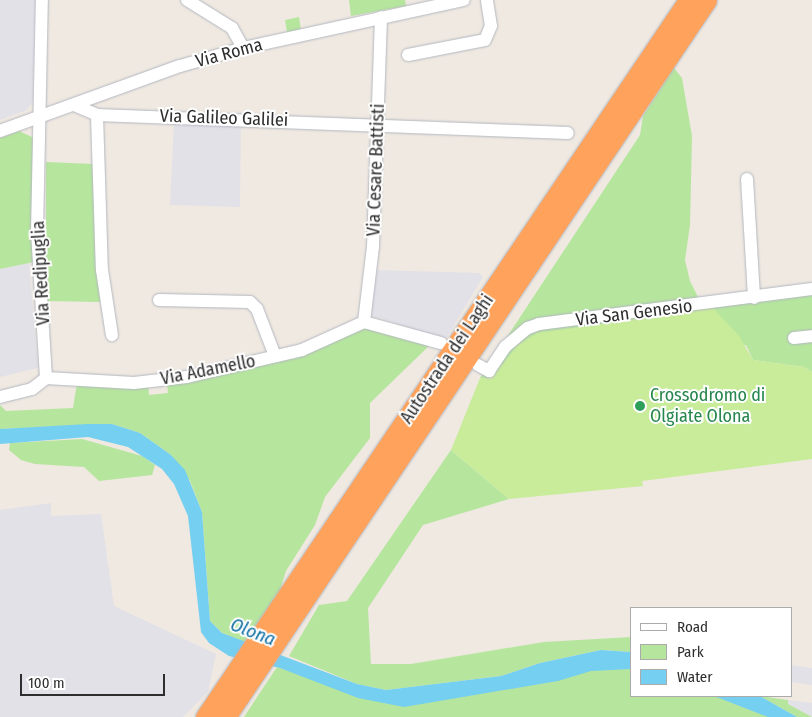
<!DOCTYPE html>
<html>
<head>
<meta charset="utf-8">
<style>
	body { margin:0 }
	#map { position:relative; width:812px; height:717px; overflow:hidden; background:#efe9e1; font-family:"Fira Sans Condensed",sans-serif }
	div>[style] { position:absolute }
	[style*='--x'] { left:calc(var(--x)*1px); top:calc(var(--y)*1px); width:calc(var(--w)*1px); rotate:calc(var(--a)*1deg) }
	.industrial>* { inset:0; background:#e3e1e8 }
	.green>* { inset:0; background:#b6e59e }
	.pitch>* { inset:0; background:#c9ec9a }
	.water>* { inset:0; background:#75cff0 }
	.roads { filter:drop-shadow(0 0 1px #b4b7c1) drop-shadow(0 0 1px #b4b7c1) }
	.minor>* { height:12px; margin:-6px; padding:0 6px; transform-origin:6px; border-radius:6px; background:#fff }
	.highway>* { height:19px; margin:-9.5px; padding:0 9.5px; transform-origin:9.5px; border-radius:9.5px; background:#ffa35c }
	.dots>* { width:14px; height:14px; translate:-50% -50%; box-sizing:border-box; border:2px solid #fff; border-radius:50% }
	span { translate:-50% -50%; white-space:nowrap; text-align:center; line-height:1.15; -webkit-text-stroke:4px #fff; paint-order:stroke }
	.street-label { font-size:18px; color:#2e2e2e }
	.leisure-label { font-size:18px; color:#27864d }
	.left { translate:0 -50%; text-align:left }
	.water-label { font-size:19px; color:#0d6fa3; font-style:italic }
	.legend { position:absolute; left:630px; top:607px; width:162px; height:90px; box-sizing:border-box; background:#fff; border:1px solid #ababab; margin:0; padding:6px 9px; list-style:none; font-size:15px; color:#2e2e2e }
	.legend li { display:flex; align-items:center; gap:10px; height:25px }
	.legend b { width:25px; border:1px solid #ababab }
	.scale { position:absolute; left:20px; top:674px; width:145px; height:22px; box-sizing:border-box; border:2px solid #2e2e2e; border-top:0; padding-left:6px; font-size:15px; line-height:18px; white-space:nowrap; color:#2e2e2e; -webkit-text-stroke:4px #fff; paint-order:stroke }
</style>
</head>
<body>
<div id="map">
	<div class="industrial">
		<div style="clip-path:polygon(0 0,35px 0,33px 101px,27px 110px,0 120px)"></div>
		<div style="clip-path:polygon(174px 122px,241px 124px,240px 207px,170px 205px)"></div>
		<div style="clip-path:polygon(29px 263px,38px 368px,0 377px,0 269px)"></div>
		<div style="clip-path:polygon(375px 270px,479px 273px,483px 277px,446px 339px,372px 316px)"></div>
		<div style="clip-path:polygon(51px 503px,51px 516px,101px 514px,114px 606px,216px 654px,208px 692px,183px 717px,0 717px,0 510px)"></div>
		<div style="clip-path:polygon(791px 665px,812px 668px,812px 685px,791px 682px)"></div>
		<div style="clip-path:polygon(788px 700px,812px 703px,812px 717px,788px 704px)"></div>
	</div>
	<div class="green">
		<div style="clip-path:polygon(349px 0,405px 0,406px 6px,351px 16px)"></div>
		<div style="clip-path:polygon(299px 17px,301px 30px,287px 32px,285px 20px)"></div>
		<div style="clip-path:polygon(674px 68px,682px 78px,692px 136px,690px 225px,685px 260px,690px 281px,699px 299px,812px 291px,812px 372px,804px 367px,753px 360px,746px 345px,491px 381px,498px 367px,490px 379px,480px 378px,640px 135px,643px 116px)"></div>
		<div style="clip-path:polygon(19px 131px,34px 138px,34px 262px,0 269px,0 138px)"></div>
		<div style="clip-path:polygon(46px 162px,94px 164px,100px 302px,46px 301px)"></div>
		<div style="clip-path:polygon(365px 326px,432px 343px,370px 403px,370px 438px,325px 497px,315px 525px,286px 571px,280px 590px,244px 642px,222px 633px,210px 621px,202px 512px,190px 481px,171px 455px,140px 433px,112px 424px,0 429px,0 405px,6px 411px,73px 408px,77px 383px,148px 386px,149px 395px,168px 393px,167px 384px)"></div>
		<div style="clip-path:polygon(82px 439px,142px 456px,155px 465px,152px 475px,99px 481px,84px 467px,35px 464px,21px 460px,9px 450px,10px 443px)"></div>
		<div style="clip-path:polygon(451px 450px,509px 499px,423px 525px,368px 608px,371px 664px,411px 664px,544px 642px,631px 637px,631px 652px,601px 650px,540px 663px,501px 676px,386px 690px,357px 684px,289px 656px,319px 605px,347px 601px)"></div>
		<div style="clip-path:polygon(631px 661px,631px 696px,740px 696px,792px 717px,244px 717px,277px 667px,363px 694px)"></div>
		<div style="clip-path:polygon(760px 696px,788px 700px,788px 704px,812px 717px,797px 717px)"></div>
	</div>
	<div class="pitch">
		<div style="clip-path:polygon(713px 308px,739px 336px,753px 360px,804px 367px,812px 372px,812px 459px,642px 481px,643px 486px,509px 499px,451px 450px,480px 378px,491px 379px,518px 345px,537px 333px)"></div>
	</div>
	<div class="water">
		<div style="clip-path:polygon(88px 424px,112px 424px,140px 433px,171px 455px,185px 470px,202px 512px,210px 621px,222px 633px,357px 684px,386px 690px,501px 676px,540px 663px,601px 650px,631px 652px,631px 669px,591px 671px,558px 681px,404px 707px,358px 698px,280px 668px,229px 656px,209px 643px,201px 632px,188px 516px,174px 484px,162px 469px,128px 447px,88px 437px,0 444px,0 429px)"></div>
		<div style="clip-path:polygon(714px 696px,760px 696px,797px 717px,768px 717px)"></div>
	</div>
	<div class="roads">
		<div class="minor">
			<div style="--x:187;--y:0;--w:53;--a:31.9"></div>
			<div style="--x:232;--y:28;--w:23;--a:61"></div>
			<div style="--x:408;--y:55;--w:78;--a:-11"></div>
			<div style="--x:485;--y:40;--w:15;--a:-67"></div>
			<div style="--x:491;--y:26;--w:26;--a:-99"></div>
			<div style="--x:74;--y:105;--w:25;--a:23"></div>
			<div style="--x:97;--y:115;--w:471;--a:2.2"></div>
			<div style="--x:97;--y:115;--w:155;--a:88.2"></div>
			<div style="--x:102;--y:270;--w:66;--a:81.3"></div>
			<div style="--x:0;--y:131;--w:191;--a:-19.9"></div>
			<div style="--x:180;--y:66;--w:66;--a:-15.9"></div>
			<div style="--x:243;--y:48;--w:226;--a:-12.3"></div>
			<div style="--x:747;--y:179;--w:119;--a:86.6"></div>
			<div style="--x:159;--y:300;--w:91;--a:1.3"></div>
			<div style="--x:250;--y:302;--w:10;--a:45"></div>
			<div style="--x:257;--y:309;--w:50;--a:69"></div>
			<div style="--x:364;--y:322;--w:76;--a:-83.2"></div>
			<div style="--x:373;--y:247;--w:230;--a:-88"></div>
			<div style="--x:364;--y:322;--w:80;--a:15.3"></div>
			<div style="--x:794;--y:338;--w:18;--a:-6"></div>
			<div style="--x:478;--y:365;--w:13;--a:29"></div>
			<div style="--x:489;--y:371;--w:29;--a:-56"></div>
			<div style="--x:505;--y:347;--w:30;--a:-40"></div>
			<div style="--x:528;--y:328;--w:12;--a:-20"></div>
			<div style="--x:539;--y:324;--w:275;--a:-7.3"></div>
			<div style="--x:46;--y:378;--w:88;--a:3.3"></div>
			<div style="--x:134;--y:383;--w:53;--a:-6.5"></div>
			<div style="--x:187;--y:377;--w:118;--a:-13.2"></div>
			<div style="--x:302;--y:350;--w:68;--a:-24.3"></div>
			<div style="--x:0;--y:397;--w:33;--a:-14"></div>
			<div style="--x:32;--y:389;--w:18;--a:-38"></div>
			<div style="--x:46;--y:378;--w:146;--a:-93.5"></div>
			<div style="--x:37;--y:232;--w:232;--a:-88.8"></div>
		</div>
		<div class="highway">
			<div style="--x:205;--y:717;--w:865;--a:-56.03"></div>
			<div style="--x:226;--y:717;--w:863;--a:-56.14"></div>
		</div>
	</div>
	<div class="dots">
		<div style="left:640px;top:406px;background:#2e9e5b"></div>
	</div>
	<div class="street-label">
		<span style="left:229px;top:53px;rotate:-15deg">Via Roma</span>
		<span style="left:224px;top:118px;rotate:2deg">Via Galileo Galilei</span>
		<span style="left:376px;top:170px;rotate:-88deg">Via Cesare Battisti</span>
		<span style="left:41px;top:273px;rotate:-93deg">Via Redipuglia</span>
		<span style="left:634px;top:313px;rotate:-7deg">Via San Genesio</span>
		<span style="left:447px;top:359px;rotate:-56deg">Autostrada dei Laghi</span>
		<span style="left:208px;top:370px;rotate:-11deg">Via Adamello</span>
	</div>
	<div class="leisure-label">
		<span class="left" style="left:650px;top:406px">Crossodromo di<br>Olgiate Olona</span>
	</div>
	<div class="water-label">
		<span style="left:253px;top:632px;rotate:21deg">Olona</span>
	</div>
	<ul class="legend">
	<li><b style="height:6px;background:#fff"></b>Road</li>
	<li><b style="height:14px;background:#b6e59e"></b>Park</li>
	<li><b style="height:14px;background:#75cff0"></b>Water</li>
	</ul>
	<div class="scale">100 m</div>
</div>
</body>
</html>
